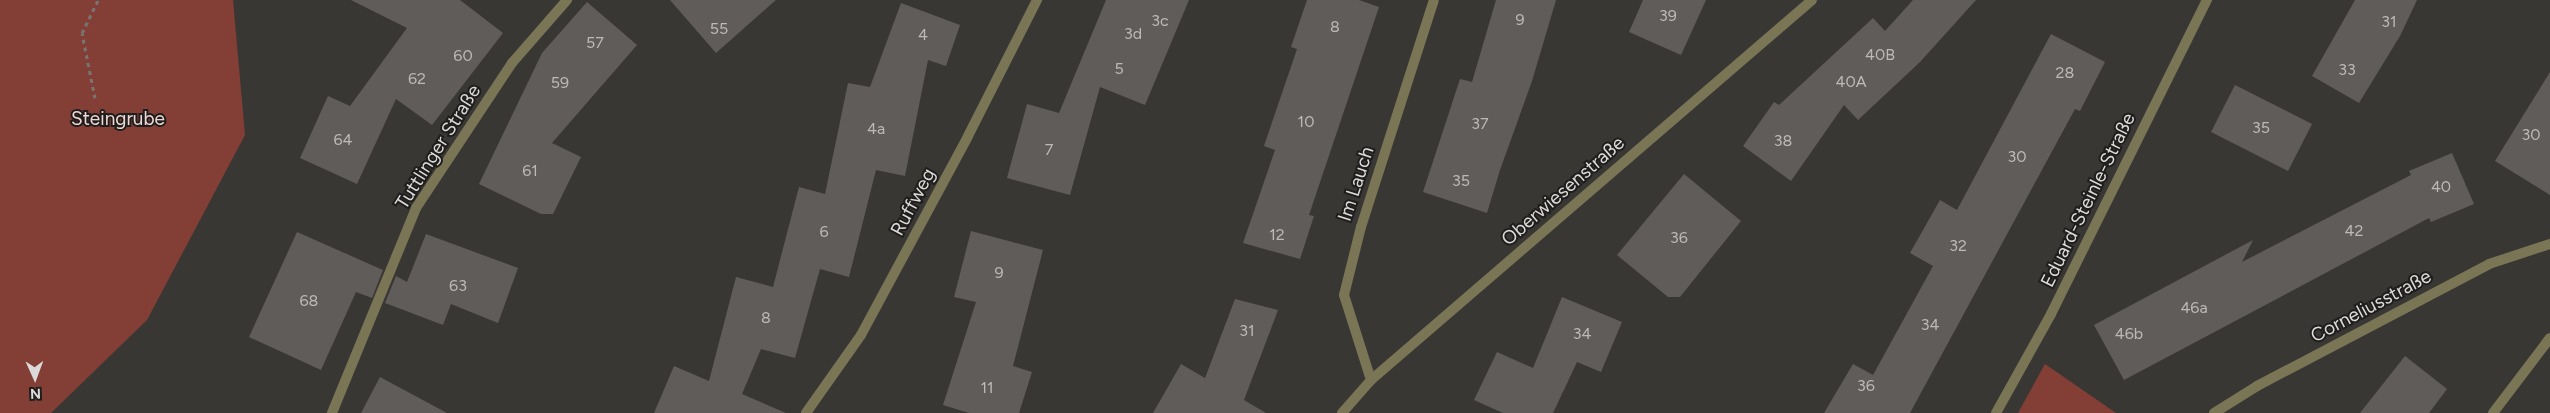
<!DOCTYPE html>
<html>
<head>
<meta charset="utf-8">
<style>
	body { margin:0 }
	#map { position:relative; width:2550px; height:413px; overflow:hidden; background:#393734; font-family:Figtree,sans-serif }
	div>[style] { position:absolute }
	[style*='--x'] { left:calc(var(--x)*1px); top:calc(var(--y)*1px); width:calc(var(--w)*1px); rotate:calc(var(--a)*1deg) }
	.green>* { inset:0; background:#833f36 }
	.building>* { inset:0; background:#605c5a }
	.path>* { height:3px; margin-top:-1.5px; transform-origin:0; background:repeating-linear-gradient(90deg,#777573 0 4px,transparent 0 8px) }
	.minor>* { height:10px; margin:-5px; padding:0 5px; transform-origin:5px; border-radius:5px; background:#7a7555 }
	span { translate:-50% -50%; white-space:nowrap; text-align:center; line-height:1.15; -webkit-text-stroke:4px #1f1e1d; paint-order:stroke }
	.number-label { font-size:16px; color:#bcbab8 }
	.number-label span { -webkit-text-stroke-width:0 }
	.park-label { font-size:19px; color:#efd8d4 }
	.street-label { font-size:19px; color:#dbdad8 }
	.north { position:absolute; left:10px; top:353px; width:50px; height:50px; -webkit-text-stroke:4px #1f1e1d; paint-order:stroke; rotate:178deg; font-size:14px; font-weight:700; line-height:20px; text-align:center; color:#dbdad8 }
	.north::after { content:''; display:block; margin:auto; width:18px; height:22px; background:#dbdad8; clip-path:polygon(50% 0,100% 100%,50% 72%,0 100%) }
</style>
</head>
<body>
<div id="map">
	<div class="green">
		<div style="clip-path:polygon(0 0,233px 0,245px 135px,147px 320px,51px 413px,0 413px)"></div>
		<div style="clip-path:polygon(2045px 364px,2116px 413px,2018px 413px)"></div>
	</div>
	<div class="building">
		<div style="clip-path:polygon(351px 0,460px 0,503px 33px,432px 125px,396px 99px,357px 184px,300px 158px,328px 96px,350px 106px,407px 28px)"></div>
		<div style="clip-path:polygon(670px 0,776px 0,716px 53px)"></div>
		<div style="clip-path:polygon(1106px 0,1189px 0,1145px 105px,1100px 87px,1070px 195px,1007px 178px,1027px 104px,1059px 113px)"></div>
		<div style="clip-path:polygon(1307px 0,1359px 0,1379px 7px,1309px 215px,1314px 216px,1300px 259px,1243px 243px,1275px 150px,1264px 146px,1297px 49px,1291px 47px)"></div>
		<div style="clip-path:polygon(1496px 0,1556px 0,1532px 81px,1500px 170px,1487px 213px,1423px 192px,1460px 79px,1472px 82px)"></div>
		<div style="clip-path:polygon(1643px 0,1706px 0,1681px 55px,1629px 32px)"></div>
		<div style="clip-path:polygon(1913px 0,1976px 0,1920px 62px,1858px 120px,1844px 105px,1791px 181px,1743px 146px,1774px 102px,1779px 105px,1873px 18px,1885px 31px)"></div>
		<div style="clip-path:polygon(2355px 0,2417px 0,2400px 36px,2359px 103px,2312px 76px)"></div>
		<div style="clip-path:polygon(587px 2px,637px 45px,552px 143px,581px 157px,553px 214px,541px 214px,479px 184px,542px 53px)"></div>
		<div style="clip-path:polygon(901px 3px,960px 25px,946px 66px,928px 60px,905px 176px,876px 170px,849px 277px,820px 269px,795px 358px,761px 349px,742px 394px,786px 413px,654px 413px,674px 366px,709px 381px,736px 277px,773px 287px,799px 187px,825px 194px,848px 83px,870px 87px)"></div>
		<div style="clip-path:polygon(2051px 34px,2105px 62px,2080px 111px,2075px 109px,1910px 413px,1824px 413px,1853px 364px,1873px 375px,1933px 266px,1910px 253px,1940px 200px,1957px 210px)"></div>
		<div style="clip-path:polygon(2550px 72px,2550px 195px,2495px 161px)"></div>
		<div style="clip-path:polygon(2235px 85px,2312px 124px,2288px 171px,2211px 132px)"></div>
		<div style="clip-path:polygon(2452px 153px,2474px 204px,2431px 222px,2429px 218px,2124px 380px,2094px 325px,2253px 240px,2242px 262px,2411px 175px,2409px 171px)"></div>
		<div style="clip-path:polygon(1684px 174px,1741px 221px,1680px 297px,1668px 297px,1617px 255px)"></div>
		<div style="clip-path:polygon(971px 231px,1043px 250px,1013px 366px,1032px 372px,1019px 413px,969px 413px,943px 405px,976px 302px,954px 297px)"></div>
		<div style="clip-path:polygon(297px 232px,383px 270px,372px 298px,356px 292px,321px 370px,249px 337px)"></div>
		<div style="clip-path:polygon(426px 234px,518px 268px,498px 323px,451px 304px,443px 325px,385px 303px,396px 276px,407px 282px)"></div>
		<div style="clip-path:polygon(1562px 297px,1622px 322px,1601px 372px,1577px 362px,1553px 413px,1503px 413px,1474px 400px,1497px 352px,1533px 368px)"></div>
		<div style="clip-path:polygon(1235px 299px,1278px 310px,1244px 400px,1266px 413px,1153px 413px,1181px 364px,1205px 378px)"></div>
		<div style="clip-path:polygon(2405px 356px,2447px 389px,2429px 413px,2360px 413px)"></div>
		<div style="clip-path:polygon(380px 377px,447px 413px,361px 413px)"></div>
	</div>
	<div class="path">
		<div style="--x:95;--y:98;--w:66;--a:-101.3"></div>
		<div style="--x:82;--y:33;--w:37;--a:-64"></div>
	</div>
	<div class="minor">
		<div style="--x:1371;--y:380;--w:89;--a:-107.6"></div>
		<div style="--x:1344;--y:295;--w:70;--a:-76"></div>
		<div style="--x:1361;--y:227;--w:238;--a:-72.2"></div>
		<div style="--x:332;--y:413;--w:222;--a:-67.7"></div>
		<div style="--x:416;--y:208;--w:174;--a:-56.5"></div>
		<div style="--x:512;--y:63;--w:84;--a:-48.9"></div>
		<div style="--x:806;--y:413;--w:95;--a:-54.8"></div>
		<div style="--x:861;--y:335;--w:226;--a:-61.7"></div>
		<div style="--x:968;--y:136;--w:153;--a:-63.1"></div>
		<div style="--x:1342;--y:413;--w:44;--a:-48.7"></div>
		<div style="--x:1371;--y:380;--w:582;--a:-40.75"></div>
		<div style="--x:1996;--y:413;--w:113;--a:-60.9"></div>
		<div style="--x:2051;--y:314;--w:351;--a:-63.6"></div>
		<div style="--x:2214;--y:413;--w:51;--a:-32.1"></div>
		<div style="--x:2257;--y:386;--w:262;--a:-27.7"></div>
		<div style="--x:2489;--y:264;--w:64;--a:-18.2"></div>
		<div style="--x:2493;--y:413;--w:94;--a:-52.8"></div>
	</div>
	<div class="number-label">
		<span style="left:1668px;top:16px">39</span>
		<span style="left:1520px;top:20px">9</span>
		<span style="left:1160px;top:21px">3c</span>
		<span style="left:2389px;top:22px">31</span>
		<span style="left:1335px;top:27px">8</span>
		<span style="left:719px;top:29px">55</span>
		<span style="left:1133px;top:34px">3d</span>
		<span style="left:923px;top:35px">4</span>
		<span style="left:595px;top:43px">57</span>
		<span style="left:1880px;top:55px">40B</span>
		<span style="left:463px;top:56px">60</span>
		<span style="left:1119px;top:69px">5</span>
		<span style="left:2347px;top:70px">33</span>
		<span style="left:2065px;top:73px">28</span>
		<span style="left:417px;top:79px">62</span>
		<span style="left:1851px;top:82px">40A</span>
		<span style="left:560px;top:83px">59</span>
		<span style="left:1306px;top:122px">10</span>
		<span style="left:1480px;top:124px">37</span>
		<span style="left:2261px;top:128px">35</span>
		<span style="left:876px;top:129px">4a</span>
		<span style="left:2531px;top:135px">30</span>
		<span style="left:343px;top:140px">64</span>
		<span style="left:1783px;top:141px">38</span>
		<span style="left:1049px;top:150px">7</span>
		<span style="left:2017px;top:157px">30</span>
		<span style="left:530px;top:171px">61</span>
		<span style="left:1461px;top:181px">35</span>
		<span style="left:2441px;top:187px">40</span>
		<span style="left:2354px;top:231px">42</span>
		<span style="left:824px;top:232px">6</span>
		<span style="left:1277px;top:235px">12</span>
		<span style="left:1679px;top:238px">36</span>
		<span style="left:1958px;top:246px">32</span>
		<span style="left:999px;top:273px">9</span>
		<span style="left:458px;top:286px">63</span>
		<span style="left:309px;top:301px">68</span>
		<span style="left:2194px;top:308px">46a</span>
		<span style="left:766px;top:318px">8</span>
		<span style="left:1930px;top:325px">34</span>
		<span style="left:1247px;top:331px">31</span>
		<span style="left:1582px;top:334px">34</span>
		<span style="left:2129px;top:334px">46b</span>
		<span style="left:1866px;top:386px">36</span>
		<span style="left:987px;top:388px">11</span>
	</div>
	<div class="park-label">
		<span style="left:118px;top:119px">Steingrube</span>
	</div>
	<div class="street-label">
		<span style="left:438px;top:147px;rotate:-58deg">Tuttlinger Straße</span>
		<span style="left:1356px;top:184px;rotate:-72deg">Im Lauch</span>
		<span style="left:1563px;top:191px;rotate:-41deg">Oberwiesenstraße</span>
		<span style="left:2088px;top:200px;rotate:-64deg">Eduard-Steinle-Straße</span>
		<span style="left:913px;top:202px;rotate:-62deg">Ruffweg</span>
		<span style="left:2371px;top:306px;rotate:-28deg">Corneliusstraße</span>
	</div>
	<div class="north">N</div>
</div>
</body>
</html>
